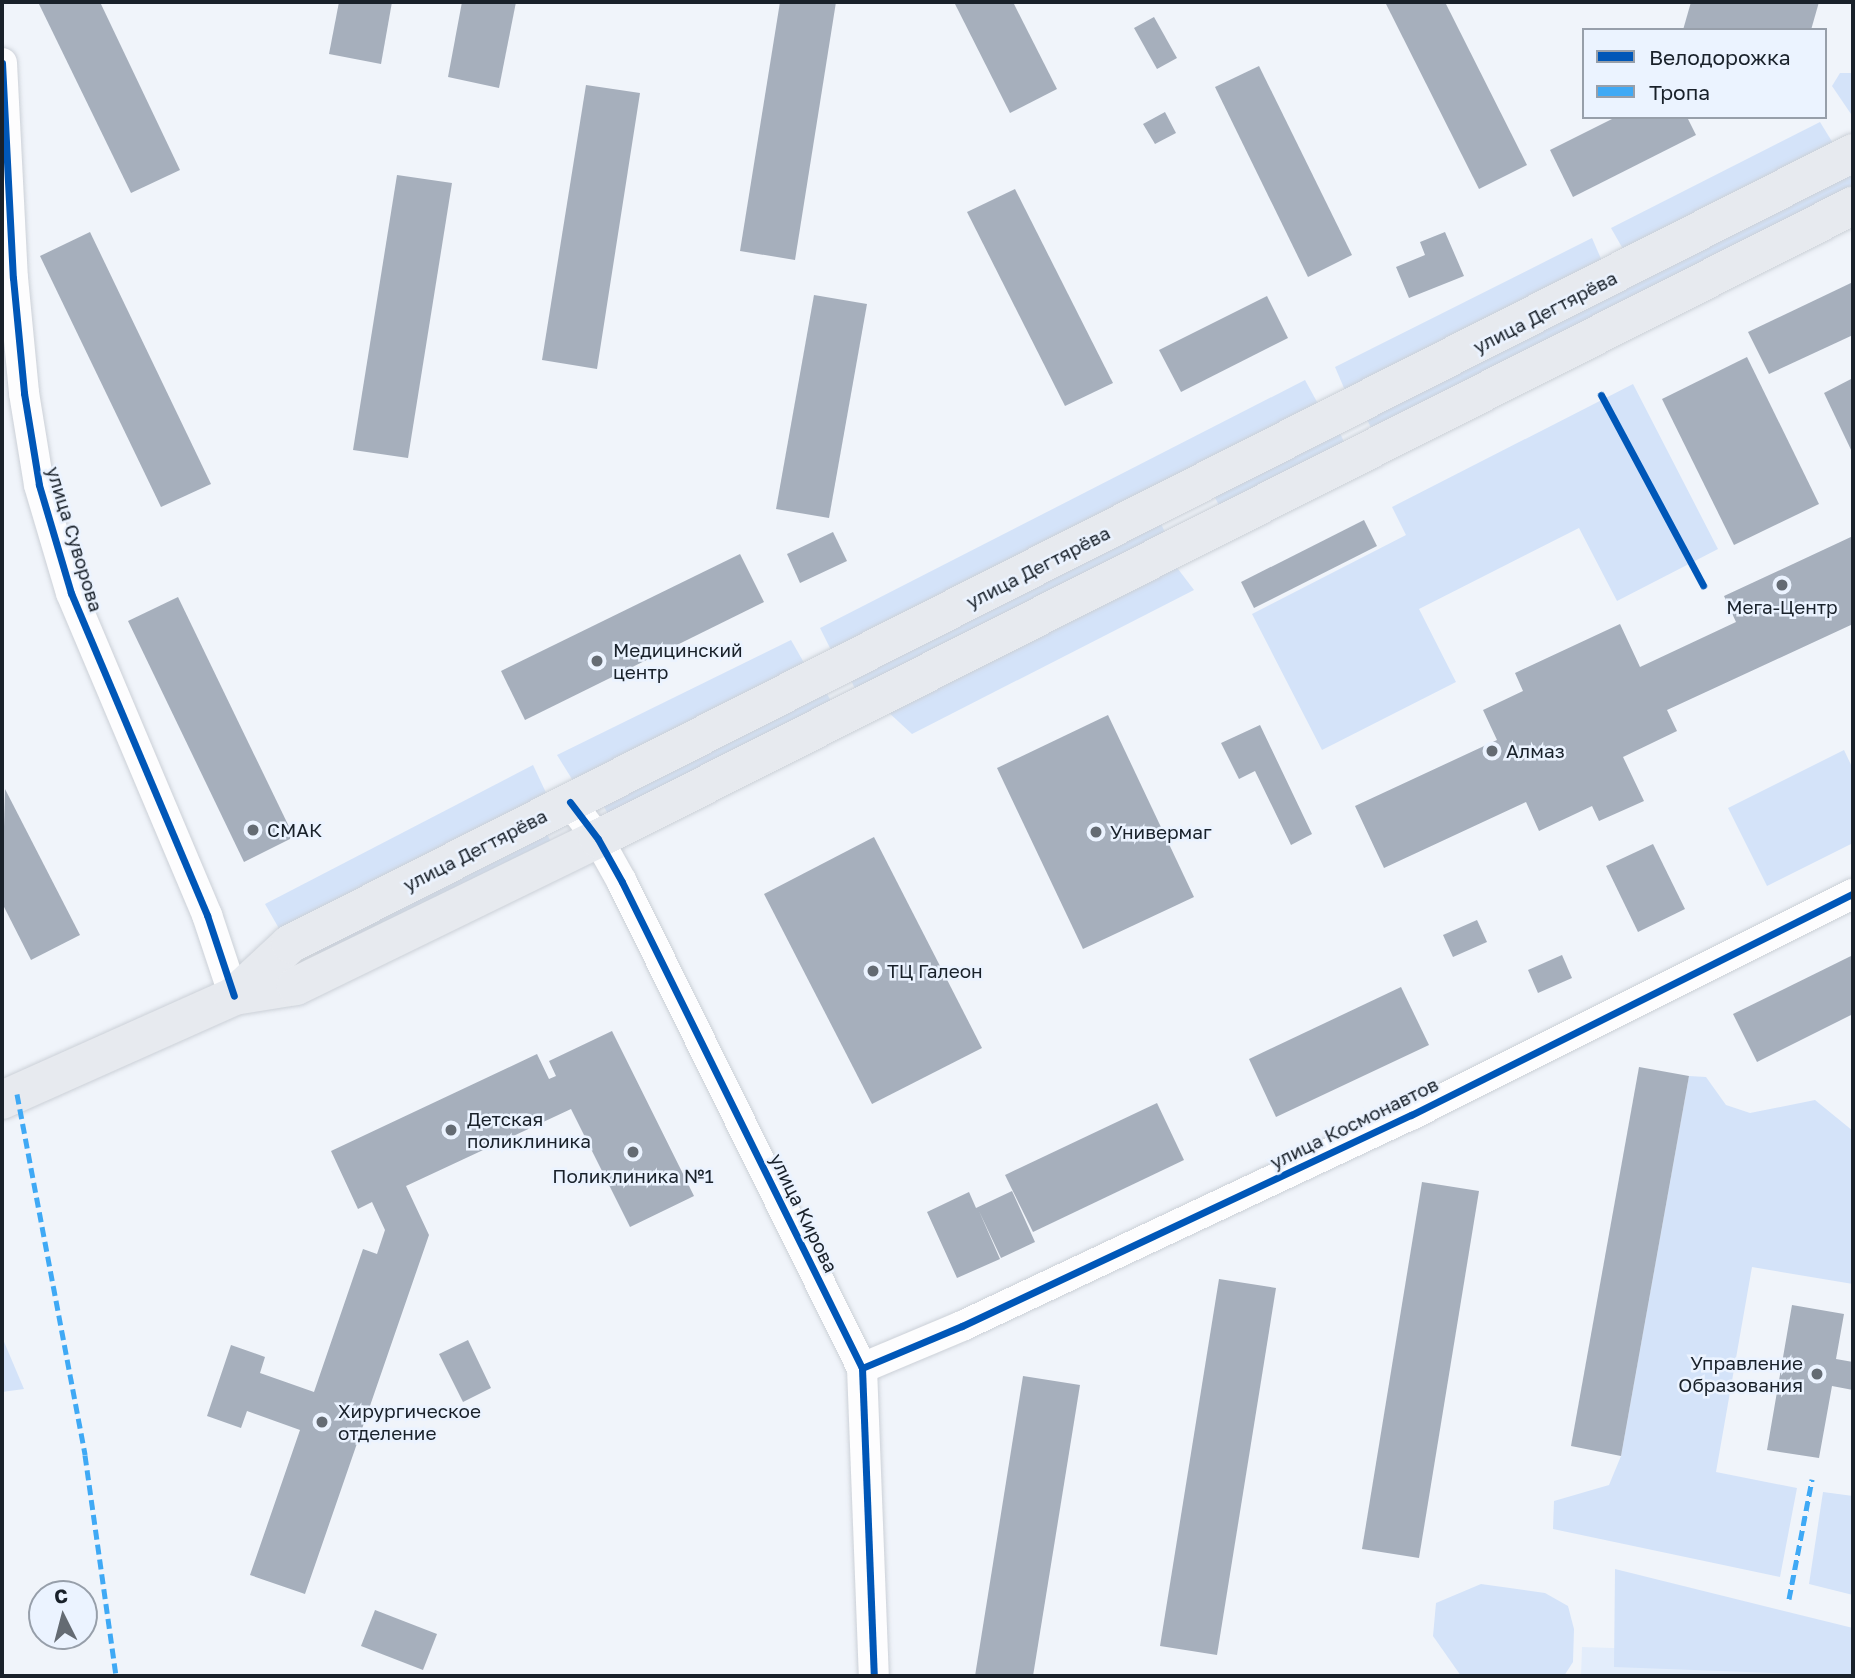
<!DOCTYPE html>
<html>
<head>
<meta charset="utf-8">
<style>
	body { margin:0 }
	#map { position:relative; width:1855px; height:1678px; overflow:hidden; background:#f0f4fa; font-family:"Golos Text",sans-serif }
	div>[style] { position:absolute }
	[style*='--x'] { left:calc(var(--x)*1px); top:calc(var(--y)*1px); width:calc(var(--w)*1px); rotate:calc(var(--a)*1deg) }
	.built>* { inset:0; background:#e3edfb }
	.green>* { inset:0; background:#d4e3f9 }
	.building>* { inset:0; background:#a6afbc }
	.roads { filter:drop-shadow(0 0 2px #cbd0d7) drop-shadow(0 0 2px #cbd0d7) }
	.minor>* { height:30px; margin:-15px; padding:0 15px; transform-origin:15px; border-radius:15px; background:#fdfdfe }
	.major>* { height:38px; margin:-19px; padding:0 19px; transform-origin:19px; border-radius:19px; background:#e7eaef }
	.quiet>* { height:5px; margin-top:-2.5px; transform-origin:0; background:repeating-linear-gradient(90deg,#3fa9f5 0 10px,transparent 0 15px) }
	.cycleway>* { height:7px; margin:-3.5px; padding:0 3.5px; transform-origin:3.5px; border-radius:3.5px; background:#0057b8 }
	.dots>* { width:19px; height:19px; translate:-50% -50%; box-sizing:border-box; border:4px solid #ebf3ff; border-radius:50% }
	span { translate:-50% -50%; white-space:nowrap; text-align:center; line-height:1.15; -webkit-text-stroke:5px #ebf3ff; paint-order:stroke }
	.street-label { font-size:19px; color:#19212a }
	.poi-label { font-size:19px; color:#19212a }
	.left { translate:0 -50%; text-align:left }
	.right { translate:-100% -50%; text-align:right }
	.frame { position:absolute; inset:0; border:4px solid #19212a; pointer-events:none }
	.legend { position:absolute; left:1582px; top:28px; width:245px; height:91px; box-sizing:border-box; background:#ebf3ff; border:2px solid #979faa; margin:0; padding:9px 12px; list-style:none; font-size:21px; color:#19212a }
	.legend li { display:flex; align-items:center; gap:14px; height:35px }
	.legend b { width:35px; border:2px solid #979faa }
	.north { position:absolute; left:28px; top:1580px; width:70px; height:70px; box-sizing:border-box; background:#ebf3ff; border:2px solid #979faa; border-radius:50%; rotate:354deg; font-size:19px; font-weight:700; line-height:28px; text-align:center; color:#19212a }
	.north::after { content:''; display:block; margin:auto; width:24px; height:32px; background:#646b73; clip-path:polygon(50% 0,100% 100%,50% 72%,0 100%) }
</style>
</head>
<body>
<div id="map">
	<div class="built">
		<div style="clip-path:polygon(1582px 1647px,1853px 1656px,1853px 1676px,1581px 1676px)"></div>
	</div>
	<div class="green">
		<div style="clip-path:polygon(1840px 73px,1853px 73px,1853px 117px,1832px 86px)"></div>
		<div style="clip-path:polygon(1820px 122px,1836px 148px,1627px 256px,1611px 228px)"></div>
		<div style="clip-path:polygon(1853px 171px,1853px 187px,1372px 430px,1366px 417px)"></div>
		<div style="clip-path:polygon(1592px 238px,1605px 268px,1347px 395px,1335px 367px)"></div>
		<div style="clip-path:polygon(1305px 380px,1322px 411px,833px 654px,820px 628px)"></div>
		<div style="clip-path:polygon(1633px 384px,1718px 549px,1617px 601px,1579px 528px,1419px 609px,1456px 682px,1322px 750px,1252px 614px,1406px 535px,1392px 507px)"></div>
		<div style="clip-path:polygon(1339px 431px,1345px 444px,1220px 507px,1213px 494px)"></div>
		<div style="clip-path:polygon(1160px 522px,1166px 534px,856px 691px,850px 678px)"></div>
		<div style="clip-path:polygon(1175px 565px,1194px 590px,912px 734px,887px 711px)"></div>
		<div style="clip-path:polygon(791px 640px,807px 668px,575px 784px,557px 755px)"></div>
		<div style="clip-path:polygon(825px 690px,832px 703px,609px 816px,602px 803px)"></div>
		<div style="clip-path:polygon(1844px 750px,1853px 769px,1853px 843px,1767px 886px,1728px 808px)"></div>
		<div style="clip-path:polygon(533px 765px,548px 797px,281px 932px,265px 904px)"></div>
		<div style="clip-path:polygon(546px 832px,552px 844px,320px 961px,314px 948px)"></div>
		<div style="clip-path:polygon(1689px 1076px,1706px 1077px,1726px 1105px,1750px 1113px,1815px 1100px,1853px 1131px,1853px 1284px,1752px 1267px,1716px 1472px,1797px 1488px,1780px 1577px,1553px 1529px,1554px 1501px,1609px 1485px,1621px 1456px)"></div>
		<div style="clip-path:polygon(2px 1337px,24px 1389px,2px 1392px)"></div>
		<div style="clip-path:polygon(1823px 1492px,1853px 1496px,1853px 1595px,1809px 1584px)"></div>
		<div style="clip-path:polygon(1615px 1569px,1853px 1628px,1853px 1676px,1614px 1667px)"></div>
		<div style="clip-path:polygon(1481px 1584px,1545px 1593px,1568px 1606px,1574px 1629px,1573px 1662px,1564px 1676px,1461px 1676px,1433px 1636px,1436px 1603px)"></div>
	</div>
	<div class="building">
		<div style="clip-path:polygon(38px 2px,100px 2px,180px 170px,131px 193px)"></div>
		<div style="clip-path:polygon(339px 2px,392px 2px,381px 64px,329px 54px)"></div>
		<div style="clip-path:polygon(462px 2px,516px 2px,499px 88px,448px 77px)"></div>
		<div style="clip-path:polygon(780px 2px,836px 2px,795px 260px,740px 251px)"></div>
		<div style="clip-path:polygon(954px 2px,1013px 2px,1057px 89px,1010px 113px)"></div>
		<div style="clip-path:polygon(1385px 2px,1445px 2px,1527px 165px,1479px 189px)"></div>
		<div style="clip-path:polygon(1691px 2px,1819px 2px,1811px 30px,1683px 30px)"></div>
		<div style="clip-path:polygon(1154px 17px,1177px 58px,1157px 69px,1134px 28px)"></div>
		<div style="clip-path:polygon(1259px 66px,1352px 255px,1308px 277px,1215px 87px)"></div>
		<div style="clip-path:polygon(586px 85px,640px 93px,597px 369px,542px 360px)"></div>
		<div style="clip-path:polygon(1165px 112px,1176px 133px,1155px 144px,1143px 124px)"></div>
		<div style="clip-path:polygon(1616px 117px,1687px 117px,1696px 135px,1573px 197px,1550px 150px)"></div>
		<div style="clip-path:polygon(397px 175px,452px 183px,408px 458px,353px 450px)"></div>
		<div style="clip-path:polygon(1015px 189px,1113px 383px,1065px 406px,967px 212px)"></div>
		<div style="clip-path:polygon(90px 232px,211px 484px,161px 507px,40px 256px)"></div>
		<div style="clip-path:polygon(1445px 232px,1464px 276px,1409px 298px,1396px 267px,1425px 255px,1420px 242px)"></div>
		<div style="clip-path:polygon(1853px 282px,1853px 335px,1769px 374px,1748px 332px)"></div>
		<div style="clip-path:polygon(814px 295px,867px 304px,829px 518px,776px 509px)"></div>
		<div style="clip-path:polygon(1267px 296px,1288px 338px,1181px 392px,1159px 350px)"></div>
		<div style="clip-path:polygon(1747px 357px,1819px 504px,1734px 545px,1662px 399px)"></div>
		<div style="clip-path:polygon(1853px 378px,1853px 454px,1824px 393px)"></div>
		<div style="clip-path:polygon(1364px 520px,1377px 546px,1254px 608px,1241px 582px)"></div>
		<div style="clip-path:polygon(833px 532px,847px 561px,800px 583px,787px 554px)"></div>
		<div style="clip-path:polygon(1853px 536px,1853px 624px,1667px 710px,1677px 731px,1623px 757px,1644px 801px,1599px 821px,1592px 806px,1539px 831px,1526px 802px,1384px 868px,1355px 806px,1497px 740px,1483px 710px,1523px 691px,1515px 673px,1620px 624px,1640px 667px,1736px 622px,1724px 596px)"></div>
		<div style="clip-path:polygon(740px 554px,764px 602px,525px 720px,501px 671px)"></div>
		<div style="clip-path:polygon(178px 597px,294px 837px,244px 862px,128px 621px)"></div>
		<div style="clip-path:polygon(1108px 715px,1194px 897px,1083px 949px,997px 768px)"></div>
		<div style="clip-path:polygon(1260px 725px,1312px 834px,1291px 845px,1255px 771px,1239px 779px,1221px 743px)"></div>
		<div style="clip-path:polygon(5px 789px,80px 935px,31px 960px,2px 903px)"></div>
		<div style="clip-path:polygon(874px 837px,982px 1048px,872px 1104px,764px 894px)"></div>
		<div style="clip-path:polygon(1653px 844px,1685px 909px,1638px 932px,1606px 866px)"></div>
		<div style="clip-path:polygon(1477px 920px,1487px 942px,1453px 957px,1443px 935px)"></div>
		<div style="clip-path:polygon(1562px 955px,1572px 978px,1538px 993px,1528px 970px)"></div>
		<div style="clip-path:polygon(1853px 955px,1853px 1014px,1757px 1062px,1733px 1014px)"></div>
		<div style="clip-path:polygon(1401px 987px,1429px 1045px,1276px 1117px,1249px 1059px)"></div>
		<div style="clip-path:polygon(612px 1031px,694px 1196px,630px 1227px,571px 1109px,406px 1186px,429px 1235px,305px 1594px,250px 1575px,300px 1430px,247px 1411px,241px 1428px,207px 1416px,231px 1345px,265px 1357px,260px 1373px,314px 1392px,363px 1249px,377px 1254px,385px 1230px,372px 1202px,358px 1209px,331px 1151px,537px 1054px,549px 1079px,556px 1076px,549px 1061px)"></div>
		<div style="clip-path:polygon(1639px 1067px,1689px 1076px,1621px 1456px,1571px 1446px)"></div>
		<div style="clip-path:polygon(1157px 1103px,1184px 1160px,1033px 1232px,1005px 1175px)"></div>
		<div style="clip-path:polygon(1422px 1182px,1479px 1191px,1419px 1558px,1362px 1549px)"></div>
		<div style="clip-path:polygon(1012px 1191px,1035px 1242px,1001px 1258px,979px 1211px,1000px 1259px,957px 1278px,927px 1212px,969px 1192px,976px 1208px)"></div>
		<div style="clip-path:polygon(1219px 1279px,1276px 1288px,1217px 1655px,1160px 1646px)"></div>
		<div style="clip-path:polygon(1792px 1305px,1844px 1314px,1836px 1359px,1853px 1362px,1853px 1390px,1832px 1386px,1819px 1458px,1767px 1450px)"></div>
		<div style="clip-path:polygon(468px 1340px,491px 1388px,463px 1402px,439px 1354px)"></div>
		<div style="clip-path:polygon(1023px 1376px,1080px 1385px,1033px 1676px,975px 1676px)"></div>
		<div style="clip-path:polygon(375px 1610px,437px 1634px,423px 1670px,361px 1646px)"></div>
	</div>
	<div class="roads">
		<div class="minor">
			<div style="--x:2;--y:63;--w:215;--a:87.1"></div>
			<div style="--x:13;--y:278;--w:116;--a:84.5"></div>
			<div style="--x:24;--y:393;--w:93;--a:80.7"></div>
			<div style="--x:39;--y:485;--w:113;--a:73.5"></div>
			<div style="--x:71;--y:593;--w:350;--a:67.1"></div>
			<div style="--x:207;--y:915;--w:85;--a:71.6"></div>
			<div style="--x:570;--y:802;--w:46;--a:52.9"></div>
			<div style="--x:598;--y:839;--w:49;--a:60.8"></div>
			<div style="--x:622;--y:882;--w:542;--a:63.72"></div>
			<div style="--x:862;--y:1368;--w:308;--a:87.8"></div>
			<div style="--x:862;--y:1368;--w:108;--a:-22.8"></div>
			<div style="--x:962;--y:1326;--w:496;--a:-25.2"></div>
			<div style="--x:1411;--y:1115;--w:494;--a:-26.6"></div>
		</div>
		<div class="major">
			<div style="--x:234;--y:996;--w:76;--a:-42.9"></div>
			<div style="--x:290;--y:944;--w:1752;--a:-26.84"></div>
			<div style="--x:2;--y:1100;--w:254;--a:-24.1"></div>
			<div style="--x:234;--y:996;--w:63;--a:-9.2"></div>
			<div style="--x:296;--y:986;--w:336;--a:-26"></div>
			<div style="--x:598;--y:839;--w:1406;--a:-26.77"></div>
		</div>
	</div>
	<div class="quiet">
		<div style="--x:17;--y:1094;--w:367;--a:79.3"></div>
		<div style="--x:85;--y:1455;--w:223;--a:82"></div>
		<div style="--x:1789;--y:1599;--w:122;--a:-79.1"></div>
	</div>
	<div class="cycleway">
		<div style="--x:2;--y:63;--w:215;--a:87.1"></div>
		<div style="--x:13;--y:278;--w:116;--a:84.5"></div>
		<div style="--x:24;--y:393;--w:93;--a:80.7"></div>
		<div style="--x:39;--y:485;--w:113;--a:73.5"></div>
		<div style="--x:71;--y:593;--w:350;--a:67.1"></div>
		<div style="--x:207;--y:915;--w:85;--a:71.6"></div>
		<div style="--x:1601;--y:395;--w:216;--a:61.8"></div>
		<div style="--x:570;--y:802;--w:46;--a:52.9"></div>
		<div style="--x:598;--y:839;--w:49;--a:60.8"></div>
		<div style="--x:622;--y:882;--w:542;--a:63.72"></div>
		<div style="--x:862;--y:1368;--w:308;--a:87.8"></div>
		<div style="--x:862;--y:1368;--w:108;--a:-22.8"></div>
		<div style="--x:962;--y:1326;--w:496;--a:-25.2"></div>
		<div style="--x:1411;--y:1115;--w:494;--a:-26.6"></div>
	</div>
	<div class="dots">
		<div style="left:1782px;top:585px;background:#646b73"></div>
		<div style="left:597px;top:661px;background:#646b73"></div>
		<div style="left:1492px;top:751px;background:#646b73"></div>
		<div style="left:253px;top:830px;background:#646b73"></div>
		<div style="left:1096px;top:832px;background:#646b73"></div>
		<div style="left:873px;top:971px;background:#646b73"></div>
		<div style="left:451px;top:1130px;background:#646b73"></div>
		<div style="left:633px;top:1152px;background:#646b73"></div>
		<div style="left:1817px;top:1374px;background:#646b73"></div>
		<div style="left:322px;top:1422px;background:#646b73"></div>
	</div>
	<div class="street-label">
		<span style="left:1545px;top:312px;rotate:-27deg">улица Дегтярёва</span>
		<span style="left:75px;top:539px;rotate:73deg">улица Суворова</span>
		<span style="left:1038px;top:567px;rotate:-27deg">улица Дегтярёва</span>
		<span style="left:475px;top:850px;rotate:-27deg">улица Дегтярёва</span>
		<span style="left:1354px;top:1123px;rotate:-26deg">улица Космонавтов</span>
		<span style="left:804px;top:1213px;rotate:64deg">улица Кирова</span>
	</div>
	<div class="poi-label">
		<span style="left:1782px;top:607px">Мега-Центр</span>
		<span class="left" style="left:613px;top:661px">Медицинский<br>центр</span>
		<span class="left" style="left:1506px;top:751px">Алмаз</span>
		<span class="left" style="left:267px;top:830px">СМАК</span>
		<span class="left" style="left:1110px;top:832px">Универмаг</span>
		<span class="left" style="left:887px;top:971px">ТЦ Галеон</span>
		<span class="left" style="left:467px;top:1130px">Детская<br>поликлиника</span>
		<span style="left:633px;top:1176px">Поликлиника №1</span>
		<span class="right" style="left:1803px;top:1374px">Управление<br>Образования</span>
		<span class="left" style="left:338px;top:1422px">Хирургическое<br>отделение</span>
	</div>
	<div class="frame"></div>
	<ul class="legend">
	<li><b style="height:9px;background:#0057b8"></b>Велодорожка</li>
	<li><b style="height:9px;background:#3fa9f5"></b>Тропа</li>
	</ul>
	<div class="north">С</div>
</div>
</body>
</html>
